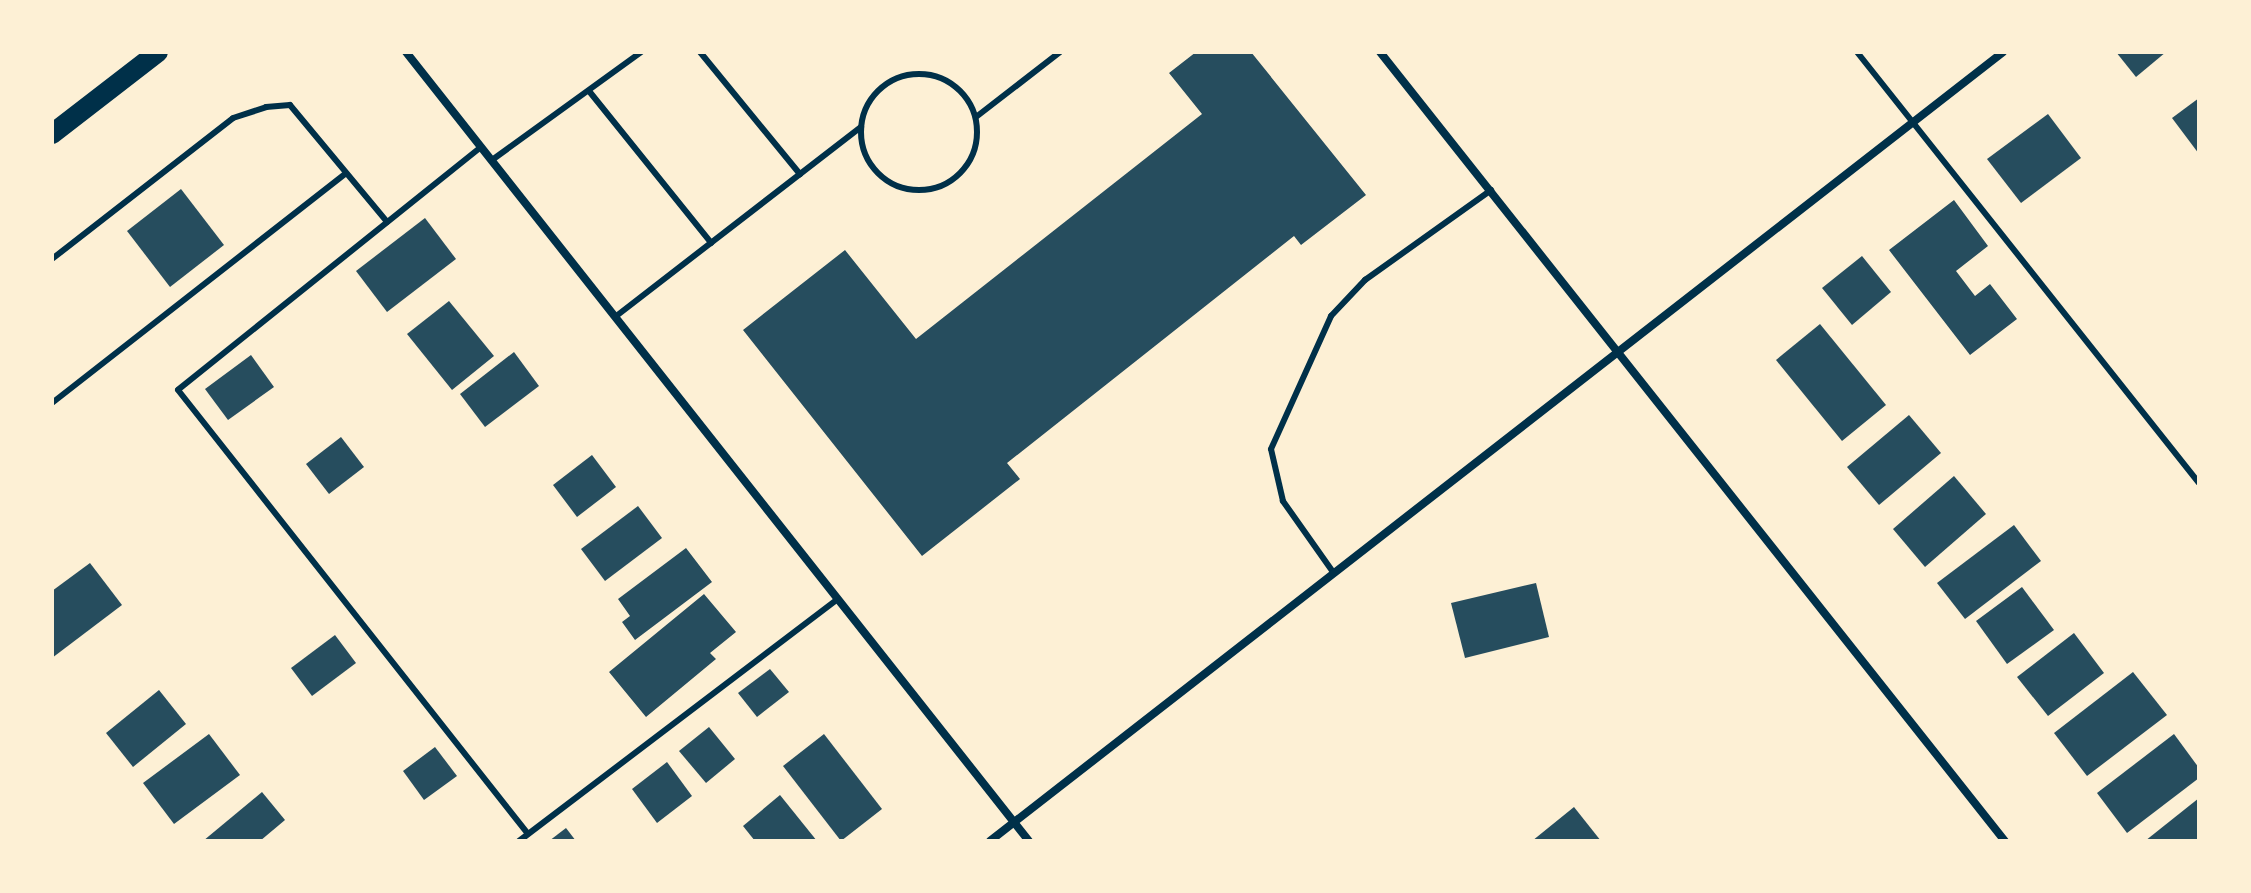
<!DOCTYPE html>
<html>
<head>
<meta charset="utf-8">
<style>
	body { margin:0 }
	#map { position:relative; width:2251px; height:893px; overflow:hidden; background:#fdf0d5; font-family:"DejaVu Sans",sans-serif }
	div>[style] { position:absolute }
	[style*='--x'] { left:calc(var(--x)*1px); top:calc(var(--y)*1px); width:calc(var(--w)*1px); rotate:calc(var(--a)*1deg) }
	.building>* { inset:0; background:#264d5e }
	.service>* { height:6px; margin:-3px; padding:0 3px; transform-origin:3px; border-radius:3px; background:#003049 }
	.service>.ring { margin:-3px; padding:0; box-sizing:content-box; background:none; border:6px solid #003049; border-radius:50% }
	.minor>* { height:8px; margin:-4px; padding:0 4px; transform-origin:4px; border-radius:4px; background:#003049 }
	.primary>* { height:20px; margin:-10px; padding:0 10px; transform-origin:10px; border-radius:10px; background:#003049 }
	span { translate:-50% -50%; white-space:nowrap; text-align:center; line-height:1.15; -webkit-text-stroke:6px #fdf0d5; paint-order:stroke }
	.frame { position:absolute; inset:0; border:54px solid #fdf0d5; pointer-events:none }
</style>
</head>
<body>
<div id="map">
	<div class="building">
		<div style="clip-path:polygon(1196px 52px,1251px 52px,1366px 195px,1301px 245px,1294px 236px,1007px 463px,1020px 479px,922px 556px,743px 330px,845px 250px,916px 339px,1202px 114px,1169px 73px)"></div>
		<div style="clip-path:polygon(2116px 52px,2166px 52px,2136px 77px)"></div>
		<div style="clip-path:polygon(2199px 98px,2199px 154px,2172px 118px)"></div>
		<div style="clip-path:polygon(2048px 114px,2081px 158px,2021px 203px,1987px 159px)"></div>
		<div style="clip-path:polygon(181px 189px,224px 245px,170px 287px,127px 231px)"></div>
		<div style="clip-path:polygon(1954px 200px,1988px 246px,1956px 271px,1975px 296px,1990px 284px,2017px 319px,1970px 355px,1889px 250px)"></div>
		<div style="clip-path:polygon(425px 218px,456px 259px,387px 312px,356px 271px)"></div>
		<div style="clip-path:polygon(1862px 256px,1891px 292px,1852px 325px,1822px 288px)"></div>
		<div style="clip-path:polygon(449px 301px,494px 356px,452px 390px,407px 334px)"></div>
		<div style="clip-path:polygon(1820px 324px,1886px 405px,1842px 441px,1776px 360px)"></div>
		<div style="clip-path:polygon(514px 352px,539px 386px,485px 427px,460px 394px)"></div>
		<div style="clip-path:polygon(251px 355px,274px 387px,228px 420px,205px 389px)"></div>
		<div style="clip-path:polygon(1909px 415px,1941px 453px,1879px 505px,1847px 467px)"></div>
		<div style="clip-path:polygon(341px 437px,364px 467px,329px 494px,306px 464px)"></div>
		<div style="clip-path:polygon(592px 455px,616px 487px,577px 517px,553px 485px)"></div>
		<div style="clip-path:polygon(1954px 476px,1986px 514px,1925px 567px,1893px 529px)"></div>
		<div style="clip-path:polygon(638px 506px,662px 538px,605px 581px,581px 549px)"></div>
		<div style="clip-path:polygon(2014px 525px,2041px 561px,1965px 619px,1937px 583px)"></div>
		<div style="clip-path:polygon(686px 548px,712px 582px,635px 640px,622px 622px,630px 616px,618px 599px)"></div>
		<div style="clip-path:polygon(90px 563px,122px 605px,52px 658px,52px 591px)"></div>
		<div style="clip-path:polygon(1536px 583px,1549px 637px,1465px 658px,1451px 603px)"></div>
		<div style="clip-path:polygon(2022px 587px,2054px 630px,2007px 664px,1976px 621px)"></div>
		<div style="clip-path:polygon(704px 594px,736px 632px,710px 653px,716px 659px,646px 717px,609px 672px)"></div>
		<div style="clip-path:polygon(2074px 633px,2104px 673px,2048px 716px,2017px 677px)"></div>
		<div style="clip-path:polygon(335px 635px,356px 663px,312px 696px,291px 668px)"></div>
		<div style="clip-path:polygon(770px 669px,789px 692px,757px 717px,738px 693px)"></div>
		<div style="clip-path:polygon(2133px 672px,2167px 715px,2087px 776px,2054px 733px)"></div>
		<div style="clip-path:polygon(159px 690px,186px 724px,133px 767px,106px 733px)"></div>
		<div style="clip-path:polygon(709px 727px,735px 759px,706px 783px,679px 751px)"></div>
		<div style="clip-path:polygon(209px 734px,240px 775px,174px 824px,143px 783px)"></div>
		<div style="clip-path:polygon(824px 734px,882px 809px,841px 841px,783px 766px)"></div>
		<div style="clip-path:polygon(2174px 734px,2199px 768px,2199px 778px,2127px 833px,2097px 793px)"></div>
		<div style="clip-path:polygon(435px 747px,457px 776px,424px 800px,403px 771px)"></div>
		<div style="clip-path:polygon(667px 762px,692px 796px,657px 823px,632px 789px)"></div>
		<div style="clip-path:polygon(262px 792px,285px 820px,260px 841px,203px 841px)"></div>
		<div style="clip-path:polygon(780px 795px,817px 841px,755px 841px,743px 826px)"></div>
		<div style="clip-path:polygon(2199px 798px,2199px 841px,2145px 841px)"></div>
		<div style="clip-path:polygon(1574px 807px,1601px 841px,1532px 841px)"></div>
		<div style="clip-path:polygon(566px 828px,576px 841px,549px 841px)"></div>
	</div>
	<div class="service">
		<div style="--x:700;--y:52;--w:158;--a:50.7"></div>
		<div style="--x:1857;--y:52;--w:550;--a:51.57"></div>
		<div class="ring" style="left:861px;top:74px;width:110px;height:110px"></div>
		<div style="--x:589;--y:91;--w:195;--a:51.2"></div>
		<div style="--x:976;--y:117;--w:106;--a:-37.7"></div>
		<div style="--x:481;--y:147;--w:388;--a:141.3"></div>
		<div style="--x:178;--y:390;--w:565;--a:51.75"></div>
		<div style="--x:492;--y:160;--w:184;--a:-35.9"></div>
		<div style="--x:52;--y:259;--w:229;--a:-37.9"></div>
		<div style="--x:233;--y:118;--w:35;--a:-18"></div>
		<div style="--x:266;--y:107;--w:24;--a:-5"></div>
		<div style="--x:290;--y:105;--w:152;--a:50.3"></div>
		<div style="--x:615;--y:317;--w:311;--a:-37.7"></div>
		<div style="--x:52;--y:403;--w:372;--a:-38"></div>
		<div style="--x:1333;--y:572;--w:87;--a:-125.2"></div>
		<div style="--x:1283;--y:501;--w:53;--a:-103"></div>
		<div style="--x:1271;--y:449;--w:146;--a:-65.7"></div>
		<div style="--x:1331;--y:316;--w:50;--a:-46.6"></div>
		<div style="--x:1365;--y:280;--w:155;--a:-35.5"></div>
		<div style="--x:519;--y:841;--w:400;--a:-37.2"></div>
	</div>
	<div class="minor">
		<div style="--x:406;--y:52;--w:1005;--a:51.71"></div>
		<div style="--x:1380;--y:52;--w:1007;--a:51.62"></div>
		<div style="--x:990;--y:841;--w:1284;--a:-37.91"></div>
	</div>
	<div class="primary">
		<div style="--x:52;--y:134;--w:134;--a:-37.7"></div>
	</div>
	<div class="frame"></div>
</div>
</body>
</html>
